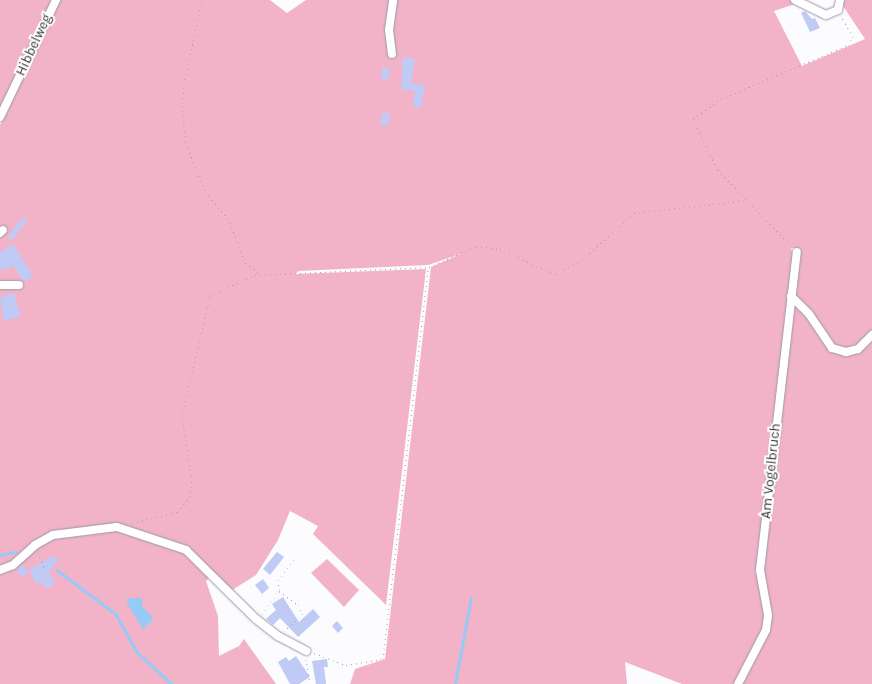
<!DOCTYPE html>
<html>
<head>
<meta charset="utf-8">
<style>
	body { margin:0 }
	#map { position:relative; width:872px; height:684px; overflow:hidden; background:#fcfbfe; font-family:Karla,sans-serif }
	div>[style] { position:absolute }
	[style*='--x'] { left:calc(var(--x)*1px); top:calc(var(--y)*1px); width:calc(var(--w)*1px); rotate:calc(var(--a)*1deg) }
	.green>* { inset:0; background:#f2b3c9 }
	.water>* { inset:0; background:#98caf6 }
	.stream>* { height:2.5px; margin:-1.25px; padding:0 1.25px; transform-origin:1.25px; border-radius:1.25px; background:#98caf6 }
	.building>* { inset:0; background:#bfcaf5 }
	.path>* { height:1px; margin-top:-0.5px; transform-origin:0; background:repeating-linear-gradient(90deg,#a3a1a6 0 1px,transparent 0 5px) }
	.roads { filter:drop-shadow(0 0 1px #9c98a6) drop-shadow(0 0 1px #9c98a6) }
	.minor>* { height:8px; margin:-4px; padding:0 4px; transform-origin:4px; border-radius:4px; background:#fff }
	span { translate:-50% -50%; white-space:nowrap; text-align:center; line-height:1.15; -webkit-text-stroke:4px #fff; paint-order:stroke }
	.street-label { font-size:14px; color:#39373d }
</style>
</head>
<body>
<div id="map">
	<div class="green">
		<div style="clip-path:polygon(0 0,52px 0,0 109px)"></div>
		<div style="clip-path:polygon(60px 0,270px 0,287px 13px,306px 0,807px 0,774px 11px,802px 66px,865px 39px,839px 0,872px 0,872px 684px,741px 684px,768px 632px,769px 611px,762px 569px,800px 248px,791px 248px,794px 260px,758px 571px,766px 617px,759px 642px,736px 684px,682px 684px,625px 662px,627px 684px,350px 684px,355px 669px,385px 659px,431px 267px,463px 253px,428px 265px,299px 271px,295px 274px,426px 269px,386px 605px,313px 534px,318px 526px,290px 511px,278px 540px,256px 575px,229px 592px,192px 551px,153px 536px,148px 541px,187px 553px,210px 577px,206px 581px,218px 616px,219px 656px,239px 646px,244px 639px,276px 684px,0 684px,0 125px)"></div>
		<div style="clip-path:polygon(327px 559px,359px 590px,344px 607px,311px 573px)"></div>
	</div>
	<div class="water">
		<div style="clip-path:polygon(130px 598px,142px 598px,142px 606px,152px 616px,153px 620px,143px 629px,126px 602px)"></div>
	</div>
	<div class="stream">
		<div style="--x:0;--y:555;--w:16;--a:-11"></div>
		<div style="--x:57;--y:570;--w:74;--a:36.7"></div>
		<div style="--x:116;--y:614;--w:43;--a:61.1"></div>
		<div style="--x:137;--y:652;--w:47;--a:42.4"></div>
		<div style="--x:455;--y:684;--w:87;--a:-79.5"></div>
	</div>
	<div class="building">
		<div style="clip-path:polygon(805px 11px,812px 19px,815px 18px,820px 28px,810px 32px,801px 13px)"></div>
		<div style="clip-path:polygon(403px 57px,415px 59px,411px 83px,425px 85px,421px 108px,413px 106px,415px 91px,401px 89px)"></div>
		<div style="clip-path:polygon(382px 67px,390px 68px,388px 80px,381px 79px)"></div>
		<div style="clip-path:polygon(383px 112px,390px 114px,388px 126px,380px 125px)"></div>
		<div style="clip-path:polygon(22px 218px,27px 221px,12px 240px,8px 236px)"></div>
		<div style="clip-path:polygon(13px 244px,33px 276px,24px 282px,13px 265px,3px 271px,0 267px,0 252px)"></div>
		<div style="clip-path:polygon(14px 293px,21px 316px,4px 321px,0 297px)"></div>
		<div style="clip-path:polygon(277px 552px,284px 557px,270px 575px,263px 569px)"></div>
		<div style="clip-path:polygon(53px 556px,58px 559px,49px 573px,55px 583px,46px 589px,42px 582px,37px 585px,29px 570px)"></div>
		<div style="clip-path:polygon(23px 564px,28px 573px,21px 577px,17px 569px)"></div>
		<div style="clip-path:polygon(263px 579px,269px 588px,262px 594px,255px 585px)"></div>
		<div style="clip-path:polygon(283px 597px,299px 622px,313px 609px,320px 617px,298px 637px,280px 618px,273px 625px,266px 619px,276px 610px,272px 604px)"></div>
		<div style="clip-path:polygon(337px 621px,343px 628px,338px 633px,332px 626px)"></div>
		<div style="clip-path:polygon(296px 656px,310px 677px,299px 684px,290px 684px,278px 662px,286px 657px,289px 661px)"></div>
		<div style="clip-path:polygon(327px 659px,328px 667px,324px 667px,326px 684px,316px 684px,312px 661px)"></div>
	</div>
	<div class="path">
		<div style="--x:202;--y:0;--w:85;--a:102.2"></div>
		<div style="--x:184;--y:83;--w:23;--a:95"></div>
		<div style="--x:182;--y:106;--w:37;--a:84"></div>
		<div style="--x:186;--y:143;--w:53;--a:68.8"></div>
		<div style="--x:205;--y:192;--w:35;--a:49"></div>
		<div style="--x:228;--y:218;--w:48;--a:69.3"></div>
		<div style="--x:245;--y:263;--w:19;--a:36"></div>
		<div style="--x:791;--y:246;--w:107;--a:-133.9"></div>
		<div style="--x:717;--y:169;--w:55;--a:-115.6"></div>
		<div style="--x:693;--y:119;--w:34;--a:-36"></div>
		<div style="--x:721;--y:99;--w:138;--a:-23"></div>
		<div style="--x:848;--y:45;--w:9;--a:-58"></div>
		<div style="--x:853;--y:37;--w:24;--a:-120"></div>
		<div style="--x:132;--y:523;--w:46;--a:-13.7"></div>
		<div style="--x:177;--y:512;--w:20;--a:-49"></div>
		<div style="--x:190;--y:497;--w:17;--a:-83"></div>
		<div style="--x:192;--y:480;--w:65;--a:-98.9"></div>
		<div style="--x:182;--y:416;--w:123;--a:-76.9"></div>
		<div style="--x:210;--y:296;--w:50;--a:-25"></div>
		<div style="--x:255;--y:275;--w:174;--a:-2.6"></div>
		<div style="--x:429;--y:267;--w:51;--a:-24.1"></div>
		<div style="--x:476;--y:246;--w:24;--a:7"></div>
		<div style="--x:500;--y:249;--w:60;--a:24.4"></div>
		<div style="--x:555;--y:274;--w:30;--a:-27"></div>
		<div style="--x:582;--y:260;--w:70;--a:-42.1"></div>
		<div style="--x:634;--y:213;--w:115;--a:-6.5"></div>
		<div style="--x:38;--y:552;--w:16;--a:68"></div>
		<div style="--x:279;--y:590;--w:10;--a:-96"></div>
		<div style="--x:278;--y:580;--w:26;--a:-53"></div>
		<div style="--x:262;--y:614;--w:29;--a:-54"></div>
		<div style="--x:279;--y:591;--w:24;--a:36"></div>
		<div style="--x:298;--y:605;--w:10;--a:61"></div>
		<div style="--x:303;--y:614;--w:25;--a:138"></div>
		<div style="--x:314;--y:653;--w:34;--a:21"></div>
		<div style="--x:346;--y:665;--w:37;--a:-9"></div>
		<div style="--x:383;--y:659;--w:394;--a:-83.4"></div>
		<div style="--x:306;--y:659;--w:25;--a:81"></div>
	</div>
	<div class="roads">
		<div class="minor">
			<div style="--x:795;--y:0;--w:34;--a:26"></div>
			<div style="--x:826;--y:15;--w:13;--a:-23"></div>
			<div style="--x:838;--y:10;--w:10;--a:-79"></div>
			<div style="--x:392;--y:54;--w:24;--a:-97"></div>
			<div style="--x:389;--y:30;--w:30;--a:-82"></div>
			<div style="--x:0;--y:117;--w:130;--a:-64.4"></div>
			<div style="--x:0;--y:233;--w:4;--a:-45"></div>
			<div style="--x:0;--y:285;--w:19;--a:0"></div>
			<div style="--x:791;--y:296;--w:25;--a:45"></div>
			<div style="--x:809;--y:314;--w:41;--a:55.9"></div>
			<div style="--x:832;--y:348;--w:15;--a:16"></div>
			<div style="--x:846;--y:352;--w:12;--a:-14"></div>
			<div style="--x:858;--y:349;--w:20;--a:-45"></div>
			<div style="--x:0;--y:570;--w:14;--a:-21"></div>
			<div style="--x:13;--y:565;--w:30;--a:-42"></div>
			<div style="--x:35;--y:545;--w:21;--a:-29"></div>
			<div style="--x:53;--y:535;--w:64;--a:-7.1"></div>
			<div style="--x:117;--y:527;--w:73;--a:18.4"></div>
			<div style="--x:186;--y:550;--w:98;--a:44.6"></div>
			<div style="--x:256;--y:619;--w:28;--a:38"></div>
			<div style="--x:278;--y:636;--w:32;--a:28"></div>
			<div style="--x:738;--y:684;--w:61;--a:-62.6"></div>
			<div style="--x:766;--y:630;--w:15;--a:-82"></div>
			<div style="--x:768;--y:615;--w:46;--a:-100.1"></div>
			<div style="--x:760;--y:570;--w:320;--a:-83.4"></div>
		</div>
	</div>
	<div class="street-label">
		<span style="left:34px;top:45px;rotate:-65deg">Hibbelweg</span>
		<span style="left:771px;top:471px;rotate:-84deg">Am Vogelbruch</span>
	</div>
</div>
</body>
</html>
